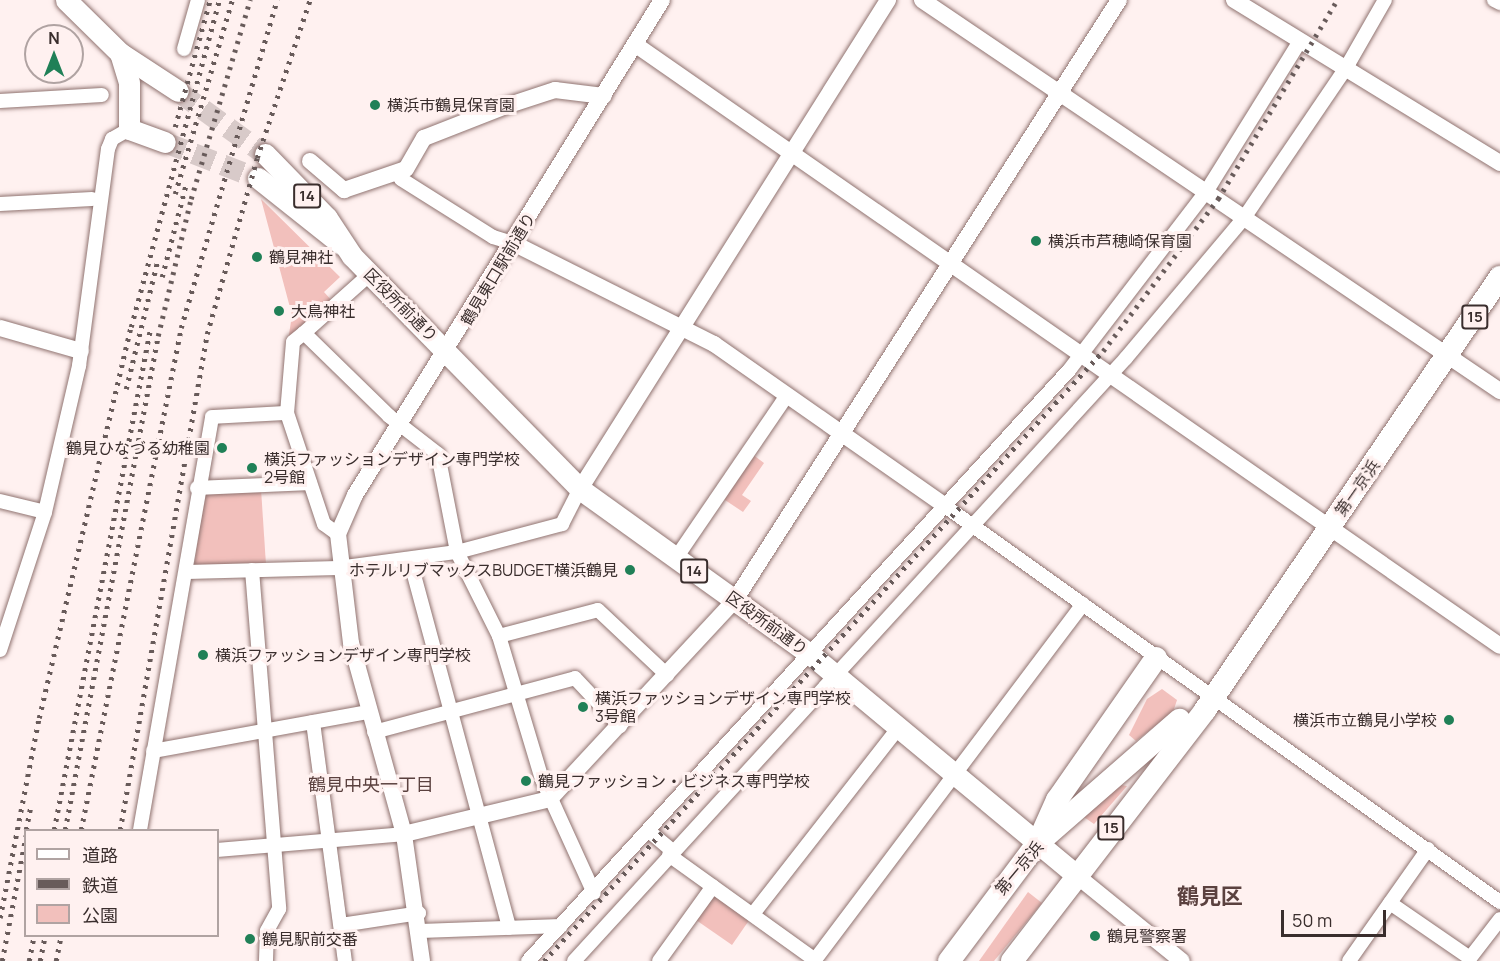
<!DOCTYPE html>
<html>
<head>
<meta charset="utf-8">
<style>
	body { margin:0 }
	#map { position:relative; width:1500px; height:961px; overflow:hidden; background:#fff1f0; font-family:Manrope,"Noto Sans JP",sans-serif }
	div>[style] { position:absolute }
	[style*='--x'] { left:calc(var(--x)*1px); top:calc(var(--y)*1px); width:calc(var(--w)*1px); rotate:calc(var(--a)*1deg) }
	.green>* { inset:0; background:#f2c0bc }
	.primary-tunnel>* { height:21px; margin-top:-10.5px; transform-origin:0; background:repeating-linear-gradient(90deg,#d8cac9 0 21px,transparent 0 31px) }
	.roads { filter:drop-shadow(0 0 2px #907370) drop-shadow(0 0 2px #907370) }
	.minor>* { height:14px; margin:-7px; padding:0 7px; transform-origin:7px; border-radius:7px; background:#fff }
	.tertiary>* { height:16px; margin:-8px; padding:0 8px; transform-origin:8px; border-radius:8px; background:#fff }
	.primary>* { height:21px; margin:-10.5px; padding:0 10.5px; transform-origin:10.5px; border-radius:10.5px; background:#fff }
	.trunk>* { height:22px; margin:-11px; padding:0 11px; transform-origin:11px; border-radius:11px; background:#fff }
	.rail>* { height:4.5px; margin-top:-2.25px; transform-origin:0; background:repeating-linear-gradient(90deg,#685b5a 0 3px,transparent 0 9px) }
	.dots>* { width:16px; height:16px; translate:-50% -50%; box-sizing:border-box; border:3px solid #fff1f0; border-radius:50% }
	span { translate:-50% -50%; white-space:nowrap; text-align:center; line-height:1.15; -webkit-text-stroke:6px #fff1f0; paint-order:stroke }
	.shield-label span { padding:2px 4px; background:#fff1f0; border:2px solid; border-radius:4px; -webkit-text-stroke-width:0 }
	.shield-label { font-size:15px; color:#3a2e2d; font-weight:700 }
	.poi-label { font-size:16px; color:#3a2e2d }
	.left { translate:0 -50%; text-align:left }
	.right { translate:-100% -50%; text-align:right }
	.street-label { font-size:16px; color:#3a2e2d }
	.neighbourhood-label { font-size:18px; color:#5b413f }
	.district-label { font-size:22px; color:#5b413f; font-weight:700 }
	.legend { position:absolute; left:24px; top:829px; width:195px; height:108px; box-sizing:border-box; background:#fff1f0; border:2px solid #b0a3a2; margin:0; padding:8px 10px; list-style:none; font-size:18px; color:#3a2e2d }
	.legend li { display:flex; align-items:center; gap:12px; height:30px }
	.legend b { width:30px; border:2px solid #b0a3a2 }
	.north { position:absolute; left:24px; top:24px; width:60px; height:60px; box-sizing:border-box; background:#fff1f0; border:2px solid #b0a3a2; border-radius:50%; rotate:0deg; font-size:16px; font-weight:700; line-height:24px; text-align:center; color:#3a2e2d }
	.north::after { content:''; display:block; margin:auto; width:21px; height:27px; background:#208057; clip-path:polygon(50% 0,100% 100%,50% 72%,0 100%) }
	.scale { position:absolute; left:1281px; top:910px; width:105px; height:27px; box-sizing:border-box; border:3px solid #3a2e2d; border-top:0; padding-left:8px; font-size:18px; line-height:21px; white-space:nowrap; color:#3a2e2d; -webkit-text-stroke:4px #fff1f0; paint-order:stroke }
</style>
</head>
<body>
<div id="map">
	<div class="green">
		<div style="clip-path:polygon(261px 199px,340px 277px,324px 292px,333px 302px,288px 341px,292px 315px)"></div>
		<div style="clip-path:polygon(752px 454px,764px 463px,742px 495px,751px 501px,743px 512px,722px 498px)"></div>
		<div style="clip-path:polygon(261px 489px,266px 565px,194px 568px,204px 492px)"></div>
		<div style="clip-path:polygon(1162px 689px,1177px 700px,1173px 712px,1136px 741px,1129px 735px,1147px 699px)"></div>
		<div style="clip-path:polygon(1121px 785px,1127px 786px,1094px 824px,1081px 815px)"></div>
		<div style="clip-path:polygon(1028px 892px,1042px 903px,994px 961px,979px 961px)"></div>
		<div style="clip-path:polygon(714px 895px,750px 919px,732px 945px,696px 920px)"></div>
	</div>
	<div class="primary-tunnel">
		<div style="--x:178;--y:91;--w:107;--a:35.9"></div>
		<div style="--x:165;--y:142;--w:100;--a:21.2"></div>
	</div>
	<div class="roads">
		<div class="minor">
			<div style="--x:1494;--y:0;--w:7;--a:27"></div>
			<div style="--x:184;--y:49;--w:51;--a:-74.1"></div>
			<div style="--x:0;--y:101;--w:102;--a:-3.4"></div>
			<div style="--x:399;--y:172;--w:7;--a:74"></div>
			<div style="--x:401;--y:179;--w:109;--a:32.2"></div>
			<div style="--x:493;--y:237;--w:21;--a:17"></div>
			<div style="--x:0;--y:204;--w:92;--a:-3.1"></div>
			<div style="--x:370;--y:274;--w:89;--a:138.2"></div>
			<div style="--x:304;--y:333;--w:119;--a:44.3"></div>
			<div style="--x:389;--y:416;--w:62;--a:37.8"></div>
			<div style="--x:438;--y:454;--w:100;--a:79"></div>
			<div style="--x:457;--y:552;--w:94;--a:63.4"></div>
			<div style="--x:499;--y:636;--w:149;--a:73.3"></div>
			<div style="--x:542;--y:779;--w:125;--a:65.5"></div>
			<div style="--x:304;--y:333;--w:14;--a:141"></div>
			<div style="--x:293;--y:342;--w:71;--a:94.8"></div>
			<div style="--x:287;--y:413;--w:117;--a:71.6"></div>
			<div style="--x:324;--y:524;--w:17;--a:36"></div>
			<div style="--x:197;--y:488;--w:113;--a:-2.5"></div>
			<div style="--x:0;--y:501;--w:46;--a:13.7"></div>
			<div style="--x:945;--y:506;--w:682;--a:35.51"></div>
			<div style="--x:676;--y:558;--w:197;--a:-55.7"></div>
			<div style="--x:410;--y:560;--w:381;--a:74.9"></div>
			<div style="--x:252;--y:570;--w:340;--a:85.4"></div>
			<div style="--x:279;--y:909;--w:25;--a:119"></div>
			<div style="--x:267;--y:931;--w:30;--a:92"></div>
			<div style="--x:187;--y:572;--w:151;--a:-1.5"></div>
			<div style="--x:338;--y:568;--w:120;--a:-7.7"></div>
			<div style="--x:457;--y:552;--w:109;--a:-14.9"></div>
			<div style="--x:562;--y:524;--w:39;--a:-63"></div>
			<div style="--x:499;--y:636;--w:102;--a:-14.7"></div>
			<div style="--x:598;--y:610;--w:95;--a:43.3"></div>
			<div style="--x:0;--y:650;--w:145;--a:-71.9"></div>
			<div style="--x:45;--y:512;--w:150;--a:-76.9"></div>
			<div style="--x:79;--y:366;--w:219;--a:-82.4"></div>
			<div style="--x:108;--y:149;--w:11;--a:-68"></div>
			<div style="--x:112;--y:139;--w:20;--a:-30"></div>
			<div style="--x:313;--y:722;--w:241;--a:82.4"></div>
			<div style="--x:374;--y:732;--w:208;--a:-15"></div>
			<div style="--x:575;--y:678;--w:66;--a:46.8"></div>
			<div style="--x:153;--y:751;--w:219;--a:-10.3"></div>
			<div style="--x:140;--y:830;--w:419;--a:-80.1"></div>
			<div style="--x:212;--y:417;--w:75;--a:-3.1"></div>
			<div style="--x:650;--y:832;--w:30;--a:40"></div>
			<div style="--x:218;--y:850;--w:187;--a:-4.9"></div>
			<div style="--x:669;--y:855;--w:180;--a:35.7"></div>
			<div style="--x:1390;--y:903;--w:97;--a:34.5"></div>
			<div style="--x:1470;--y:958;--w:49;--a:-52.4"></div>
			<div style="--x:753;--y:914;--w:237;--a:-52"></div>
			<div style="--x:341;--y:925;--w:79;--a:-8.7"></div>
			<div style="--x:420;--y:931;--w:141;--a:-2"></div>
			<div style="--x:528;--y:961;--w:803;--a:-47.52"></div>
			<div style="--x:1070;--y:369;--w:223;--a:-52.5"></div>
			<div style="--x:1206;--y:192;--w:178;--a:-58.1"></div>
			<div style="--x:574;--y:961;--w:818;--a:-47.53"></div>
			<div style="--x:1126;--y:358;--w:183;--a:-49.9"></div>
			<div style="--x:1244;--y:218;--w:181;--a:-55.8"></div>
			<div style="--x:1346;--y:68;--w:78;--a:-60.2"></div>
			<div style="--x:659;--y:961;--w:92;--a:-54.2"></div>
			<div style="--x:814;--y:961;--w:447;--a:-53"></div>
			<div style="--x:1349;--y:961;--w:137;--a:-54.8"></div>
		</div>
		<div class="tertiary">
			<div style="--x:922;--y:0;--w:698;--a:34.08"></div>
			<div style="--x:1234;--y:0;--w:312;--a:31.5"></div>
			<div style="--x:636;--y:45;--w:1052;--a:34.82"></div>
			<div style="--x:310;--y:161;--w:45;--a:40.5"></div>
			<div style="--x:344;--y:190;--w:65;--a:-18.7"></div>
			<div style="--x:406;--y:169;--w:36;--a:-60"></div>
			<div style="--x:424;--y:138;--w:85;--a:-21.4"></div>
			<div style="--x:503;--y:107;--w:55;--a:-18.1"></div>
			<div style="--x:555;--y:90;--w:49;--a:7"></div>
			<div style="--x:513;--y:243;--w:225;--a:26.7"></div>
			<div style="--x:714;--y:344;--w:282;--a:35"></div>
			<div style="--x:0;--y:328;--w:84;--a:15.9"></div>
			<div style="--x:580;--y:489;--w:578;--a:-57.79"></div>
			<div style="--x:404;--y:834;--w:150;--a:-13.5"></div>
			<div style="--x:550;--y:799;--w:272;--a:-47.1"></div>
			<div style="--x:735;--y:600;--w:712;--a:-57.38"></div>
			<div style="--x:1076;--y:875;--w:136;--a:39.1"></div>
			<div style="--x:422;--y:961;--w:128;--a:-98.1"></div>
			<div style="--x:404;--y:834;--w:198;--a:-105.5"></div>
			<div style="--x:351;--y:643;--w:110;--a:-96.8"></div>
			<div style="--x:338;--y:534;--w:43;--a:-66.4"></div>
			<div style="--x:355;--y:495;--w:582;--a:-58.19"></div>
		</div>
		<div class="primary">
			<div style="--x:66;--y:0;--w:76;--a:44.5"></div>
			<div style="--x:120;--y:53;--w:31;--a:73"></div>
			<div style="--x:129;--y:83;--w:46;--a:90"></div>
			<div style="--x:129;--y:129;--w:38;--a:20"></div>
			<div style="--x:120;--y:53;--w:69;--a:33.2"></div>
			<div style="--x:265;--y:154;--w:89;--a:45.9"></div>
			<div style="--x:327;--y:218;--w:45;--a:56.7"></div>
			<div style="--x:352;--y:256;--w:326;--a:45.6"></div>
			<div style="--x:580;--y:489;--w:283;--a:35.7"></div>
			<div style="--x:810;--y:654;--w:346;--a:39.7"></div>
			<div style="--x:258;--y:178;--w:106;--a:38.5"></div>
		</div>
		<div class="trunk">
			<div style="--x:1039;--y:840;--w:44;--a:-65.8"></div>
			<div style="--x:1057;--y:800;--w:173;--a:-55.1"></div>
			<div style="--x:949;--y:961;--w:146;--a:-53.1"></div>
			<div style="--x:1037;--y:844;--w:189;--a:-41.1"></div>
			<div style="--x:1012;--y:961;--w:317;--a:-52.4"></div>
			<div style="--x:1205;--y:710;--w:524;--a:-55.73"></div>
		</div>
	</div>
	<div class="rail">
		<div style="--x:175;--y:127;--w:132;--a:-74.6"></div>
		<div style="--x:175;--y:194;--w:202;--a:-73.6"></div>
		<div style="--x:162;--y:277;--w:96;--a:-75.5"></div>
		<div style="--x:126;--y:389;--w:130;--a:-76.2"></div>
		<div style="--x:26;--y:830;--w:26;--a:-79"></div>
		<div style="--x:54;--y:830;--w:509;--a:-79.13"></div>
		<div style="--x:65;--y:830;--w:503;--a:-79.34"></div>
		<div style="--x:158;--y:336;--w:141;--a:-76.5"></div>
		<div style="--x:191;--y:199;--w:208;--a:-73.5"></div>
		<div style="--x:81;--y:830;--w:512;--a:-78.73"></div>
		<div style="--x:181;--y:328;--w:342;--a:-73.7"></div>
		<div style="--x:120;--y:830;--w:504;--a:-80.05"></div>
		<div style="--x:207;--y:334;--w:183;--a:-74.1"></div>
		<div style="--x:257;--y:158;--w:167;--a:-71.5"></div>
		<div style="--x:0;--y:918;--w:204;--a:-79"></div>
		<div style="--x:39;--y:718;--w:402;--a:-76.8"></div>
		<div style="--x:131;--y:327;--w:339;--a:-74.9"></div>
		<div style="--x:2;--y:961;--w:128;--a:-79.2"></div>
		<div style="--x:29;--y:961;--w:25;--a:-79"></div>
		<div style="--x:40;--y:961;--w:25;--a:-79"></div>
		<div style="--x:56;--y:961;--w:25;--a:-79"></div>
		<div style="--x:544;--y:961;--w:827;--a:-47.5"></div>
		<div style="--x:1103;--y:351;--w:191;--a:-52.9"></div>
		<div style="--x:1218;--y:199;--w:232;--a:-59.1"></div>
	</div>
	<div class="dots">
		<div style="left:375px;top:105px;background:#208057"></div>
		<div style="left:1036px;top:241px;background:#208057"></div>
		<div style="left:257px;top:257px;background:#208057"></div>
		<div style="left:279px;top:311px;background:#208057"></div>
		<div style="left:222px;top:448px;background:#208057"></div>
		<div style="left:252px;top:468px;background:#208057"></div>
		<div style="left:630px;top:570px;background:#208057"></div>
		<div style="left:203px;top:655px;background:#208057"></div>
		<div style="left:583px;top:707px;background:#208057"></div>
		<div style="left:1449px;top:720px;background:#208057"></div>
		<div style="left:526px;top:781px;background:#208057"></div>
		<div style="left:1095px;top:936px;background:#208057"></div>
		<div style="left:250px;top:939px;background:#208057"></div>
	</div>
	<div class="shield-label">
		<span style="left:307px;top:196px">14</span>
		<span style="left:1475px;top:317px">15</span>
		<span style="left:694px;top:571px">14</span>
		<span style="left:1111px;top:828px">15</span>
	</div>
	<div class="poi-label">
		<span class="left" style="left:387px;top:105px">横浜市鶴見保育園</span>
		<span class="left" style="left:1048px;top:241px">横浜市芦穂崎保育園</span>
		<span class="left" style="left:269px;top:257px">鶴見神社</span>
		<span class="left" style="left:291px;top:311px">大鳥神社</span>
		<span class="right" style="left:210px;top:448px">鶴見ひなづる幼稚園</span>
		<span class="left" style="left:264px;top:468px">横浜ファッションデザイン専門学校<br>2号館</span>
		<span class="right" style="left:618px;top:570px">ホテルリブマックスBUDGET横浜鶴見</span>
		<span class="left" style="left:215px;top:655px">横浜ファッションデザイン専門学校</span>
		<span class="left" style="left:595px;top:707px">横浜ファッションデザイン専門学校<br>3号館</span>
		<span class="right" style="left:1437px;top:720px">横浜市立鶴見小学校</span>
		<span class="left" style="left:538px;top:781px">鶴見ファッション・ビジネス専門学校</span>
		<span class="left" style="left:1107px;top:936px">鶴見警察署</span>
		<span class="left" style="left:262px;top:939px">鶴見駅前交番</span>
	</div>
	<div class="street-label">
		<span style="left:498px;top:269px;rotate:-59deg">鶴見東口駅前通り</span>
		<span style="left:401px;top:305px;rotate:45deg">区役所前通り</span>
		<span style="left:1357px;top:488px;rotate:-55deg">第一京浜</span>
		<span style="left:767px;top:623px;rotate:36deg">区役所前通り</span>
		<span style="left:1019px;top:868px;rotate:-50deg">第一京浜</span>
	</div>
	<div class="neighbourhood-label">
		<span style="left:371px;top:784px">鶴見中央一丁目</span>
	</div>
	<div class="district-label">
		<span style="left:1210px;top:897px">鶴見区</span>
	</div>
	<ul class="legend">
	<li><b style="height:8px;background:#fff"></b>道路</li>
	<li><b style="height:8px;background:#685b5a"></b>鉄道</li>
	<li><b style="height:16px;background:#f2c0bc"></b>公園</li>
	</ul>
	<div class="north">N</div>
	<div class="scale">50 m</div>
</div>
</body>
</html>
